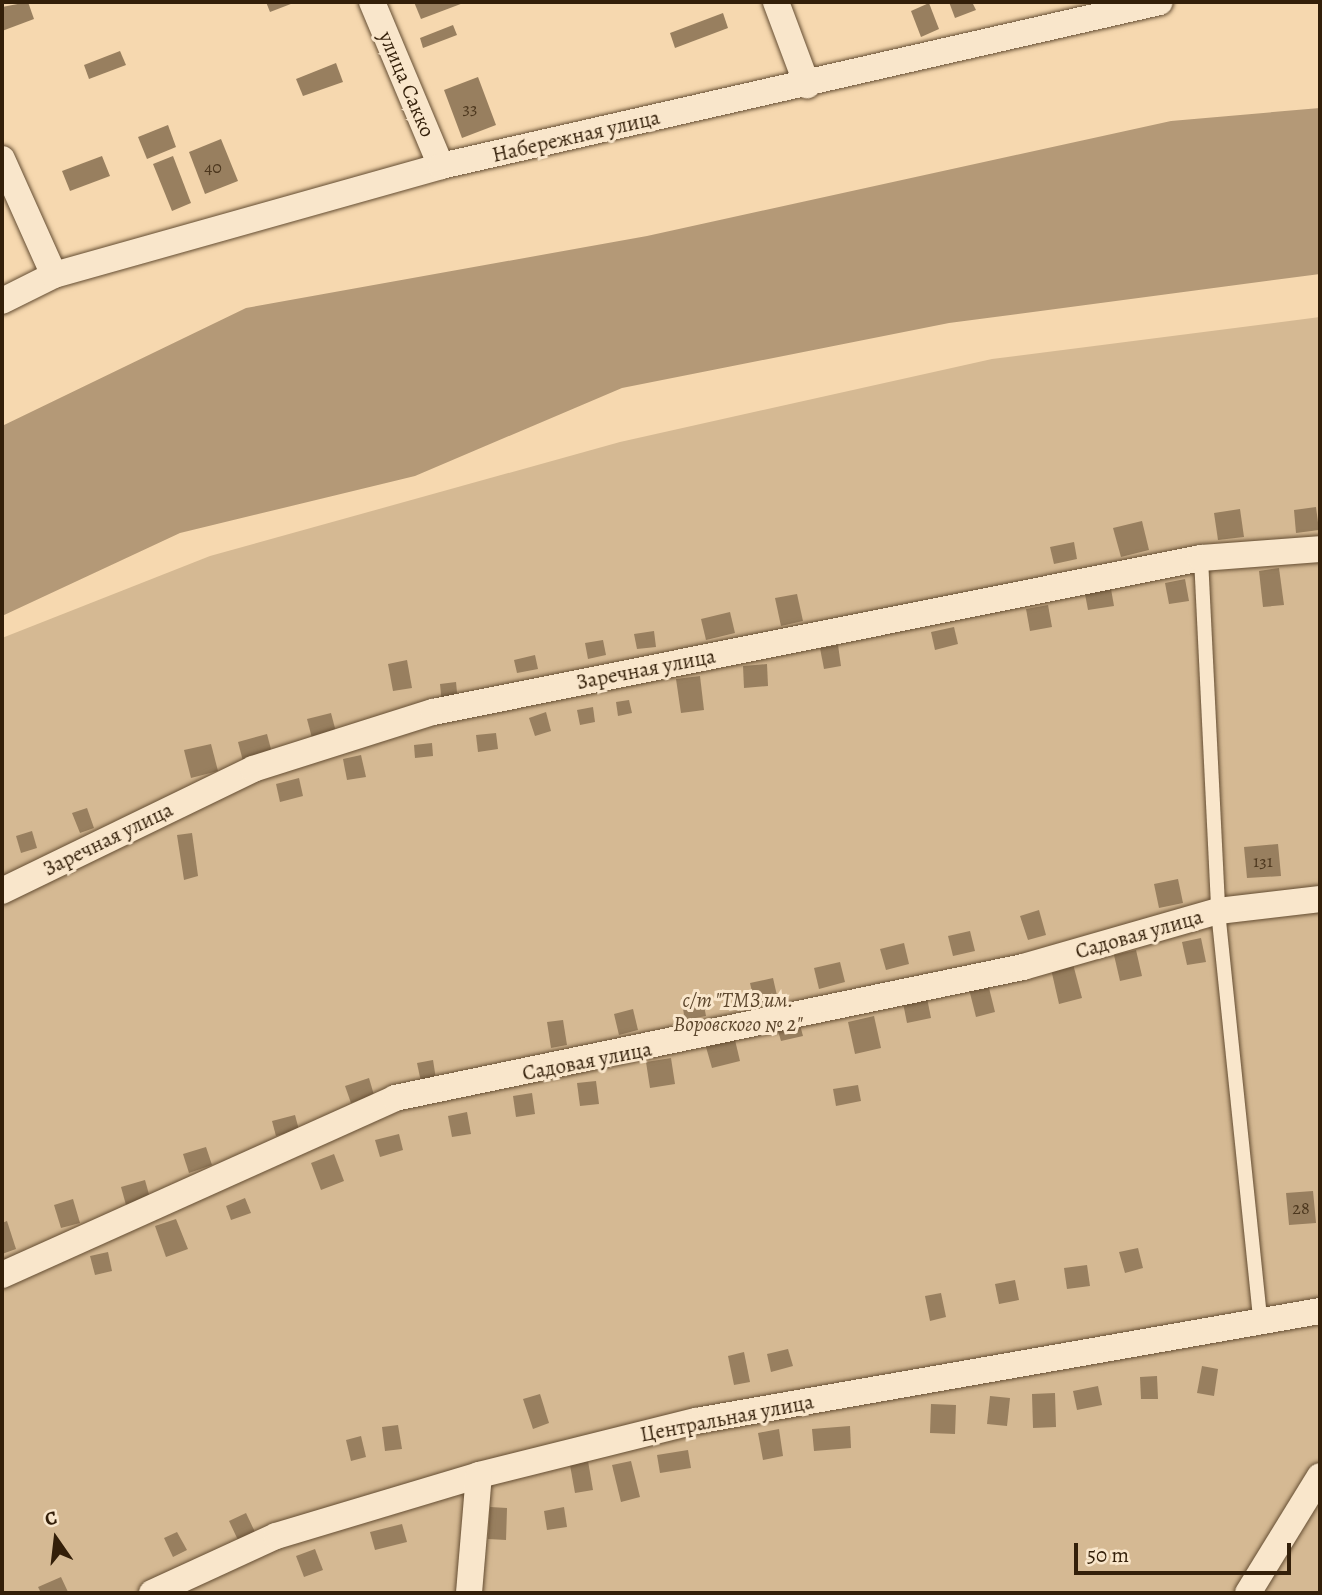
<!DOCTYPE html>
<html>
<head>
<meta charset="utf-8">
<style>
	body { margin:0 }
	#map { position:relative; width:1322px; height:1595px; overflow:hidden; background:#f6d8af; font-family:Alegreya,serif }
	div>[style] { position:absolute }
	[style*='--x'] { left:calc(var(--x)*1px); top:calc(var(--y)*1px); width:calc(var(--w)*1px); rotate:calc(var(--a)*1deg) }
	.green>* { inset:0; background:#d5b993 }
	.water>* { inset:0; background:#b49977 }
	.building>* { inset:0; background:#987f5f }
	.roads { filter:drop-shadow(0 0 2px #644d32) drop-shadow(0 0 2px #644d32) }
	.lane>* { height:14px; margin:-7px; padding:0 7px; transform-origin:7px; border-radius:7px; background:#f9e6cb }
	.street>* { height:26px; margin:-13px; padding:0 13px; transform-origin:13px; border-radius:13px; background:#f9e6cb }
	span { translate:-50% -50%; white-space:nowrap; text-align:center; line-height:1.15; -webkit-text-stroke:6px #f9e6cb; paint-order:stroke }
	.number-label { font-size:18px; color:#4c371e }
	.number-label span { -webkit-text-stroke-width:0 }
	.street-label { font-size:21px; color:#331f09 }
	.park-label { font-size:21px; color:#5c462c; font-style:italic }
	.frame { position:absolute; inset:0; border:4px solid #331f09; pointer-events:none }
	.north { position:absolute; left:21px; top:1504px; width:70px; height:70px; -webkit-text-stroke:5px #f9e6cb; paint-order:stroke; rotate:346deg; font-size:19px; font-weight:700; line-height:28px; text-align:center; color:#331f09 }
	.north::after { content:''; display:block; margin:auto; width:24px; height:32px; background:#331f09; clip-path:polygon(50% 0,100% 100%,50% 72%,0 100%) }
	.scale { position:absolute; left:1074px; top:1543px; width:217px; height:32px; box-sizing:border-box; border:4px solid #331f09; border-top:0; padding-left:9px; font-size:21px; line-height:24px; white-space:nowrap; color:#331f09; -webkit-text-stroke:5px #f9e6cb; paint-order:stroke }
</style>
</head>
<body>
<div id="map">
	<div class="green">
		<div style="clip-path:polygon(1320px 317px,1320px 1593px,2px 1593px,2px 638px,210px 556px,620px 442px,992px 359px)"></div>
	</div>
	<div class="water">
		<div style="clip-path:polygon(1320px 108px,1320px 274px,949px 323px,622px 388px,415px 476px,180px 533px,2px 616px,2px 426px,246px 308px,647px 236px,1171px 121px)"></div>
	</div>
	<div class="building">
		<div style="clip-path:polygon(28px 2px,34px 19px,2px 31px,2px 7px)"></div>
		<div style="clip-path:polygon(266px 2px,296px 2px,270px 12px)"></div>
		<div style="clip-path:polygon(414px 2px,466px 2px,421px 19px)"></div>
		<div style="clip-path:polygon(949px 2px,972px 2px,976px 10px,955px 18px)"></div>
		<div style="clip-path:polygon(929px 3px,939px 29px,921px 37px,911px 11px)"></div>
		<div style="clip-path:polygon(723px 13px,728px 28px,675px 48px,670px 33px)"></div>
		<div style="clip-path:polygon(453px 25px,457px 35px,423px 48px,420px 38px)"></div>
		<div style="clip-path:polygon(120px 51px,126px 65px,89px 79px,84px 65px)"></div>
		<div style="clip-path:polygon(336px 63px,343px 82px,303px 96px,296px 79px)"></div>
		<div style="clip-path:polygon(478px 77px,496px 125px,462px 138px,444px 90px)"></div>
		<div style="clip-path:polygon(168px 125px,176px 147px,147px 159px,138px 137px)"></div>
		<div style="clip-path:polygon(221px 139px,238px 181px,205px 194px,189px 152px)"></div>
		<div style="clip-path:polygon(102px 156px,110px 176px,70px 191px,62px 171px)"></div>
		<div style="clip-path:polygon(173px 156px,191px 203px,172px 211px,153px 164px)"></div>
		<div style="clip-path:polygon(1316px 507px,1319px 530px,1296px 533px,1294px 510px)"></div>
		<div style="clip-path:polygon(1240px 509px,1244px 537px,1218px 540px,1214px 513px)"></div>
		<div style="clip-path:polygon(1142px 521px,1149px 550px,1121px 557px,1113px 528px)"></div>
		<div style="clip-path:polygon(1074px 542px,1077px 559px,1054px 564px,1050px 547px)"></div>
		<div style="clip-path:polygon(1279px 568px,1284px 605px,1263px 607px,1259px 571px)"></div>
		<div style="clip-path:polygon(1185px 579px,1189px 601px,1169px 604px,1165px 583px)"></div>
		<div style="clip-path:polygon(1111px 589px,1114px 606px,1088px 610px,1085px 594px)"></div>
		<div style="clip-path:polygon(797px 594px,803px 621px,781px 626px,775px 598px)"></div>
		<div style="clip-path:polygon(1048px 605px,1052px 627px,1030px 631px,1026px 609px)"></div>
		<div style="clip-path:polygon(730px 612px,735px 633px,706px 640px,701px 619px)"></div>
		<div style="clip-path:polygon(954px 627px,958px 644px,935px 650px,931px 632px)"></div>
		<div style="clip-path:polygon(654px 631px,656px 647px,637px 649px,634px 634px)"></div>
		<div style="clip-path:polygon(603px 640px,606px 655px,588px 659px,585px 643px)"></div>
		<div style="clip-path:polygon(838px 645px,841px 666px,824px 669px,820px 648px)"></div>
		<div style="clip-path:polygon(535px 655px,538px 669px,517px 673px,514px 660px)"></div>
		<div style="clip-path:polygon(407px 660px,412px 688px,393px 691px,388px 664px)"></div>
		<div style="clip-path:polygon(767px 664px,768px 686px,744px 688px,743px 666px)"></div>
		<div style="clip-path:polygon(700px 676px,704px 710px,681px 713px,676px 679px)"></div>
		<div style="clip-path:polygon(456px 682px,458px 703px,442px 705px,440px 684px)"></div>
		<div style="clip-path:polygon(629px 700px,632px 713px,618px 716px,616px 702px)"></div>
		<div style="clip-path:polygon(593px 707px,595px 722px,580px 725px,577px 710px)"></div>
		<div style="clip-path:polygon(546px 712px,551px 731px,535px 736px,529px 718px)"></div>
		<div style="clip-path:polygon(331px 713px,336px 732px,312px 738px,307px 719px)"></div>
		<div style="clip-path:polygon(496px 733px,498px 749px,478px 752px,476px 735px)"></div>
		<div style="clip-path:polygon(267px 734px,272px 753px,243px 761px,238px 742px)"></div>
		<div style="clip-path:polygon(432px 743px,433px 756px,415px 758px,414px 745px)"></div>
		<div style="clip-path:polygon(211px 744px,218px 771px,191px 778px,184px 750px)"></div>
		<div style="clip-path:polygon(361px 755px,366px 777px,347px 780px,343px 759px)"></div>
		<div style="clip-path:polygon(299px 778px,303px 796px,280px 802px,276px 784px)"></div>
		<div style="clip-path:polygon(87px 808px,94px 828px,80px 833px,72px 813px)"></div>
		<div style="clip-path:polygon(32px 831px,37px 848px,21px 853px,16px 836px)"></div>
		<div style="clip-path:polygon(192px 833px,198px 876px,184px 880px,177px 835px)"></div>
		<div style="clip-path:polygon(1278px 844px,1281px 876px,1247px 878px,1244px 847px)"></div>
		<div style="clip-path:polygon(1178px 879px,1183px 903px,1159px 908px,1154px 884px)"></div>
		<div style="clip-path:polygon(1039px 910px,1046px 935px,1028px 940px,1020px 916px)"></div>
		<div style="clip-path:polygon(970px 931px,975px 951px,953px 956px,948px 936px)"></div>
		<div style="clip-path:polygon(1201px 938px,1206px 962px,1187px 965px,1182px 942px)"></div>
		<div style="clip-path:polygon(904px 943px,909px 964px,886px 970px,880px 949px)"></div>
		<div style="clip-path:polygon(1136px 950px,1142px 976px,1120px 981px,1114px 955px)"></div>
		<div style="clip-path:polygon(840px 962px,845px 982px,819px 989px,814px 968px)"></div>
		<div style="clip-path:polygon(1073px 964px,1082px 998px,1059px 1004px,1051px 969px)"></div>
		<div style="clip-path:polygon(773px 978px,778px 1000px,755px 1005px,750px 983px)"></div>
		<div style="clip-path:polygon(988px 984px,995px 1012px,976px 1017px,969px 989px)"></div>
		<div style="clip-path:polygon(702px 994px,706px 1016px,685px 1020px,681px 998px)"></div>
		<div style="clip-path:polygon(927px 998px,931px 1018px,907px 1023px,903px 1003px)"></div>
		<div style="clip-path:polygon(633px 1009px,638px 1030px,619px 1035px,614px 1014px)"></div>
		<div style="clip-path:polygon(874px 1016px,881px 1048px,855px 1054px,848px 1022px)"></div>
		<div style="clip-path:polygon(563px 1020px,567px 1045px,551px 1048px,547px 1022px)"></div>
		<div style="clip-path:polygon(800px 1025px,803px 1036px,781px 1041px,778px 1031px)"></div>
		<div style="clip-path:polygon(735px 1040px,740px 1061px,712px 1068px,706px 1047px)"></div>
		<div style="clip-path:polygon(671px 1058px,675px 1084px,650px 1088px,646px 1062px)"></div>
		<div style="clip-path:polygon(433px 1060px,436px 1079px,421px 1082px,417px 1063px)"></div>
		<div style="clip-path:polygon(369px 1078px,374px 1095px,351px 1103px,345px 1086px)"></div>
		<div style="clip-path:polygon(596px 1081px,599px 1104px,580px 1106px,577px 1083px)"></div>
		<div style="clip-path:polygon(858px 1085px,861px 1101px,836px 1106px,833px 1089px)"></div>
		<div style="clip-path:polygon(532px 1093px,535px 1114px,516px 1117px,513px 1096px)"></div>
		<div style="clip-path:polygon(467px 1112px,471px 1134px,452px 1137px,448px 1116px)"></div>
		<div style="clip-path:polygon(295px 1115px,299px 1130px,276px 1136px,272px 1121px)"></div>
		<div style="clip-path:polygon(399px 1134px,403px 1150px,380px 1157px,375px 1140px)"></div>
		<div style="clip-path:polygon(206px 1147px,212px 1165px,189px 1173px,183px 1154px)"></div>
		<div style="clip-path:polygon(334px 1154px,344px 1181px,321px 1190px,311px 1163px)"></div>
		<div style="clip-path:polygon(145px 1180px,150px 1198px,126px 1205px,121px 1187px)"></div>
		<div style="clip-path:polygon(1313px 1191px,1316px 1223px,1289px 1225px,1286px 1193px)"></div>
		<div style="clip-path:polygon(245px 1198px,251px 1213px,231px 1220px,226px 1206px)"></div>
		<div style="clip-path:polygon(73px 1199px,80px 1223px,61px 1228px,54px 1205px)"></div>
		<div style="clip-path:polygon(176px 1219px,188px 1249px,166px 1257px,155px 1226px)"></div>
		<div style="clip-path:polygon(7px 1221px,16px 1249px,2px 1254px,2px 1223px)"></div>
		<div style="clip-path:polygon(1138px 1248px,1143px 1268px,1125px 1273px,1119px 1252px)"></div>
		<div style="clip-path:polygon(108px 1252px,112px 1271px,95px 1275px,90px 1256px)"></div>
		<div style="clip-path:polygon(1087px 1265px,1090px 1286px,1067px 1289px,1064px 1268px)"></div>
		<div style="clip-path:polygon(1015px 1280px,1019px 1300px,999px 1304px,995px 1284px)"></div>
		<div style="clip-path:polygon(941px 1293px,946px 1317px,930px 1321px,925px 1296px)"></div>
		<div style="clip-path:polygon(788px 1349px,793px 1366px,771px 1372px,767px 1354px)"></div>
		<div style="clip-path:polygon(744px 1352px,750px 1382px,734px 1385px,728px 1356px)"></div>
		<div style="clip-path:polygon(1202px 1366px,1218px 1369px,1214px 1396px,1197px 1393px)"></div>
		<div style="clip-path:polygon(1157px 1376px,1158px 1399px,1141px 1399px,1140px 1377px)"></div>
		<div style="clip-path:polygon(1098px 1386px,1102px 1405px,1077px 1410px,1073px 1391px)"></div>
		<div style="clip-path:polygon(1055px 1393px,1056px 1427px,1033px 1428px,1032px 1394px)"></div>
		<div style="clip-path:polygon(540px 1394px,549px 1423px,533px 1429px,523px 1399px)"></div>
		<div style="clip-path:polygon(990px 1396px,1010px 1398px,1007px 1426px,987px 1424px)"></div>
		<div style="clip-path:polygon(931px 1404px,956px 1405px,955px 1434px,930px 1433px)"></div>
		<div style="clip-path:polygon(398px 1425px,402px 1449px,385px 1451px,382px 1427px)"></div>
		<div style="clip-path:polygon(850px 1426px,851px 1448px,814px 1451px,812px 1429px)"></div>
		<div style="clip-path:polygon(779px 1429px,783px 1456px,763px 1460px,758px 1433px)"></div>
		<div style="clip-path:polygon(361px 1436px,366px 1457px,351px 1461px,346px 1440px)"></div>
		<div style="clip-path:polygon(688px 1450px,691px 1468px,660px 1473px,657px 1455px)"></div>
		<div style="clip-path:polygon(588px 1461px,593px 1490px,575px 1493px,570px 1465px)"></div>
		<div style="clip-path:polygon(631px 1461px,640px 1497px,621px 1502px,612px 1465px)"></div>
		<div style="clip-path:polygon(490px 1507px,507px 1508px,506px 1540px,488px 1539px)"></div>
		<div style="clip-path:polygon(564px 1507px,567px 1527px,547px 1530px,544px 1511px)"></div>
		<div style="clip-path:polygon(246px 1513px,255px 1532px,238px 1540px,229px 1521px)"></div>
		<div style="clip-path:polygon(402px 1524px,407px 1542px,375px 1550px,370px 1532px)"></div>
		<div style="clip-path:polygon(177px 1532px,187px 1550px,173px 1557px,164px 1538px)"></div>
		<div style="clip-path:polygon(315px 1549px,323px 1570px,304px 1577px,296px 1556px)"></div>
		<div style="clip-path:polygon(61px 1577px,68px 1592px,41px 1593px,38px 1587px)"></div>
	</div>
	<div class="roads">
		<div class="lane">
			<div style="--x:1201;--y:558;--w:353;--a:87.2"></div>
			<div style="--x:1218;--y:911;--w:408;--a:84.1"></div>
		</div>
		<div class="street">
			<div style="--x:372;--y:2;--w:178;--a:67.2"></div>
			<div style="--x:776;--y:2;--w:89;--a:69.5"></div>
			<div style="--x:2;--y:159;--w:127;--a:65.9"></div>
			<div style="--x:2;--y:301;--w:58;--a:-26.6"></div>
			<div style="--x:54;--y:275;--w:402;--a:-15.7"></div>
			<div style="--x:441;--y:166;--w:737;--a:-12.85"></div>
			<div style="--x:2;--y:891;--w:279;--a:-25.9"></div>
			<div style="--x:253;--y:769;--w:189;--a:-17.6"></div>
			<div style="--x:433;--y:712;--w:783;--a:-11.34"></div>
			<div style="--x:1201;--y:558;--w:119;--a:-4.3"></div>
			<div style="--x:2;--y:1275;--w:431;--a:-24.2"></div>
			<div style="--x:395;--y:1098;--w:642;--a:-11.78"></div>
			<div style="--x:1023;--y:967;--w:203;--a:-16"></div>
			<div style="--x:1218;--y:911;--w:103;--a:-6.7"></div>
			<div style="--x:152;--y:1593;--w:136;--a:-24.7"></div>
			<div style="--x:276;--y:1536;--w:212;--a:-16.7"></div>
			<div style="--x:479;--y:1475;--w:224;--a:-14"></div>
			<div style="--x:696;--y:1421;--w:634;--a:-10"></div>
			<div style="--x:469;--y:1593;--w:118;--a:-85.2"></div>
			<div style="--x:1248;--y:1593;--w:137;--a:-58.4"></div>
		</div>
	</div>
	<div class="number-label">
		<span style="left:470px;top:108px">33</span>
		<span style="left:213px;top:167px">40</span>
		<span style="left:1263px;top:861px">131</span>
		<span style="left:1301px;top:1208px">28</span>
	</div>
	<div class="street-label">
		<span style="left:407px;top:84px;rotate:67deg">улица Сакко</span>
		<span style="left:576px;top:136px;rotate:-13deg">Набережная улица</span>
		<span style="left:646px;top:669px;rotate:-11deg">Заречная улица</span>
		<span style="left:108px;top:839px;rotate:-26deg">Заречная улица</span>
		<span style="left:1139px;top:934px;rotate:-16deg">Садовая улица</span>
		<span style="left:587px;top:1061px;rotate:-11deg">Садовая улица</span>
		<span style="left:727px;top:1418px;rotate:-11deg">Центральная улица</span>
	</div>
	<div class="park-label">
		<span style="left:738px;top:1012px">с/т "ТМЗ им.<br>Воровского № 2"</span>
	</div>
	<div class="frame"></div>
	<div class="north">С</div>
	<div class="scale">50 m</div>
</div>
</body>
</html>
